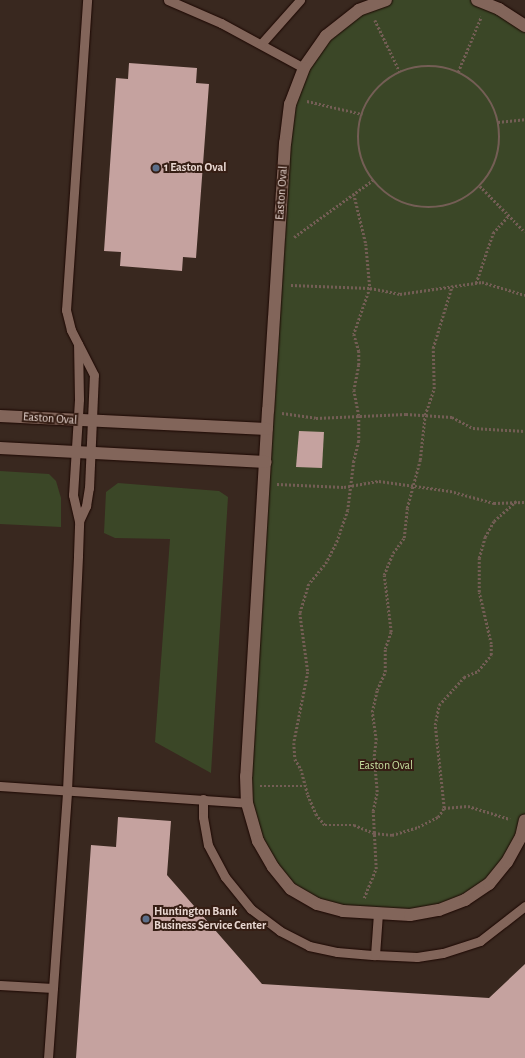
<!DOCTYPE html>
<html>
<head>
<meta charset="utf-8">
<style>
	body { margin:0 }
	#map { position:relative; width:525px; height:1058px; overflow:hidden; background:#361e14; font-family:"Alegreya Sans",sans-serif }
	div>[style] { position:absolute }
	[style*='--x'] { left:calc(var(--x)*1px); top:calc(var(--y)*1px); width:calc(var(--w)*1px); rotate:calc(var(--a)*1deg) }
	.commercial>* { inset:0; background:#39281f }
	.green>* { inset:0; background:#3b4727 }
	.building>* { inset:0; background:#c5a29f }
	.path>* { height:2.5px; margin-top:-1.25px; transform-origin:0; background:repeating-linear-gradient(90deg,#745e55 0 2px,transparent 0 4px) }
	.path>.ring { margin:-1.25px; padding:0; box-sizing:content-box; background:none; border:2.5px solid #745e55; border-radius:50% }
	.roads { filter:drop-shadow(0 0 1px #1c0702) drop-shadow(0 0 1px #1c0702) }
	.lane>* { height:9px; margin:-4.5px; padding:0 4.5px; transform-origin:4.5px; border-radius:4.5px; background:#82655a }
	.street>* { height:12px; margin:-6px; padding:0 6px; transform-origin:6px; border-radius:6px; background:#82655a }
	.dots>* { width:11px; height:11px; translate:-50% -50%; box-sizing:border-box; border:2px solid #361e14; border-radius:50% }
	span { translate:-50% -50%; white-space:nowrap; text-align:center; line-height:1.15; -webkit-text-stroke:4px #361e14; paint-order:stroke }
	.poi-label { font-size:12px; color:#e8d7d1; font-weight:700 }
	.left { translate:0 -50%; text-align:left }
	.street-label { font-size:12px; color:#e8d7d1 }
	.park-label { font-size:12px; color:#c6de9f }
</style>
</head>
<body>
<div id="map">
	<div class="commercial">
		<div style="clip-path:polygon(0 0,525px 0,525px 1058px,0 1058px)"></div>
	</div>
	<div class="green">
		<div style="clip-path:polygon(386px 0,477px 0,525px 26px,525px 820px,507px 862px,465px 900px,410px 915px,317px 904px,273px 867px,247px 803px,290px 104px,326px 36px)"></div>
		<div style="clip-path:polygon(0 471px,49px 474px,56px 481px,61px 498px,61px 527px,0 524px)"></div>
		<div style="clip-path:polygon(118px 483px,219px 491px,228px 497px,211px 773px,155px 742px,170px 539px,115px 538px,104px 533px,106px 492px)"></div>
	</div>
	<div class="building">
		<div style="clip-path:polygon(129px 63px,197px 68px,196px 83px,209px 84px,196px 258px,183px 257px,182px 271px,120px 266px,121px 252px,104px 251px,116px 78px,128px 79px)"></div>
		<div style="clip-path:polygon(299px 431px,324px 432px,322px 468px,296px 467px)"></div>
		<div style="clip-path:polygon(118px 817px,171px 821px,167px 875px,262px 984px,489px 998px,525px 964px,525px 1058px,76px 1058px,91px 845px,116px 847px)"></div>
	</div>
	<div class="path">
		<div style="--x:375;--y:20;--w:58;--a:64.3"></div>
		<div class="ring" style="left:358px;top:66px;width:139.5px;height:139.5px"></div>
		<div style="--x:458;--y:72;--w:60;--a:-67.3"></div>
		<div style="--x:307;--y:101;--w:57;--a:13.3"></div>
		<div style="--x:498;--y:122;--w:27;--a:-6"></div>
		<div style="--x:480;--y:186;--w:64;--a:45.6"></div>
		<div style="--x:354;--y:194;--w:51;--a:76.5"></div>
		<div style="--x:366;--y:244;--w:44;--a:84.8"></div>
		<div style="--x:370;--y:288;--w:49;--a:109.2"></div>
		<div style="--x:354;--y:334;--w:18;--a:74"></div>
		<div style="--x:359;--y:351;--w:14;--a:90"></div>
		<div style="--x:359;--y:365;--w:25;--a:101"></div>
		<div style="--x:354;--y:390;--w:26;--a:79"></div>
		<div style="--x:359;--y:416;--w:25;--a:90"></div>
		<div style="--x:359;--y:441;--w:21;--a:104"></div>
		<div style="--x:354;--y:461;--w:49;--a:97"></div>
		<div style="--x:348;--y:510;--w:36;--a:109"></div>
		<div style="--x:336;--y:544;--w:20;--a:117"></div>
		<div style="--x:327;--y:562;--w:28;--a:129"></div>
		<div style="--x:309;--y:584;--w:30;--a:107"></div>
		<div style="--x:300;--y:613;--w:60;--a:82.3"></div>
		<div style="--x:308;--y:672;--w:72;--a:101.2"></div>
		<div style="--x:294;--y:743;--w:16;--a:86"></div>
		<div style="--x:295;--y:759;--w:12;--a:59"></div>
		<div style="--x:301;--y:769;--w:27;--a:75"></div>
		<div style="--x:308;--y:795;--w:21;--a:67"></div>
		<div style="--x:316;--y:814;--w:14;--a:51"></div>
		<div style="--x:325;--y:825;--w:29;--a:0"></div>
		<div style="--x:354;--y:825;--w:22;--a:22"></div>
		<div style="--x:374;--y:833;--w:18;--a:6"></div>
		<div style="--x:392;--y:835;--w:27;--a:-17"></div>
		<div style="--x:418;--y:827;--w:22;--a:-27"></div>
		<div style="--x:438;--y:817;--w:11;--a:-56"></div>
		<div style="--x:444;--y:808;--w:24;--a:-5"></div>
		<div style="--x:468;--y:806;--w:44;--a:17.2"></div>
		<div style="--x:294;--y:237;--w:97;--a:-35.8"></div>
		<div style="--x:476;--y:283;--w:53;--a:-71.2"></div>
		<div style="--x:493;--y:233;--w:24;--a:-48"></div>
		<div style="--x:291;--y:285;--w:79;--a:2.2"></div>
		<div style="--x:370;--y:288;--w:31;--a:11"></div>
		<div style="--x:400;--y:294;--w:83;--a:-8.3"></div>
		<div style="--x:482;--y:282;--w:45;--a:16.8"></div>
		<div style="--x:282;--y:413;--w:34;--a:8"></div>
		<div style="--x:316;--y:418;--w:90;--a:-2.5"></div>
		<div style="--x:406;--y:414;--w:46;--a:3.7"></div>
		<div style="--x:452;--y:417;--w:24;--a:28"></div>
		<div style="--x:473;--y:428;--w:52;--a:3.3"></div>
		<div style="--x:277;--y:484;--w:67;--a:2.6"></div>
		<div style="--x:344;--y:487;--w:36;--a:-10"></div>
		<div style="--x:379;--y:481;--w:72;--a:8"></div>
		<div style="--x:450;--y:491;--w:46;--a:15.3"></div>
		<div style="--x:494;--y:503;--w:31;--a:-2"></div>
		<div style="--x:260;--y:786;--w:46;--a:0"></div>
		<div style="--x:444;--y:808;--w:83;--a:-96.2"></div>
		<div style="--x:435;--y:725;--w:20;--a:-79"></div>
		<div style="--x:439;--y:705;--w:38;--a:-48"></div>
		<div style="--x:464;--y:677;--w:15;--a:-23"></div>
		<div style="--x:478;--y:671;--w:21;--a:-51"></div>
		<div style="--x:491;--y:655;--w:11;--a:-90"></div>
		<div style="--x:491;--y:644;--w:53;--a:-103"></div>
		<div style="--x:479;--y:592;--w:34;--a:-90"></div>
		<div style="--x:479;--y:558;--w:22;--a:-74"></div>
		<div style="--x:485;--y:537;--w:18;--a:-61"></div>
		<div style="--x:494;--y:521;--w:30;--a:-42"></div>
		<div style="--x:364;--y:898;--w:31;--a:-68"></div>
		<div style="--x:376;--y:869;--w:58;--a:-93"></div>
		<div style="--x:373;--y:811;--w:19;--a:-78"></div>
		<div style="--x:377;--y:792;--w:36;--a:-95"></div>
		<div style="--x:374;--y:756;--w:16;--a:-83"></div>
		<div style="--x:376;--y:740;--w:28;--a:-98"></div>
		<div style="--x:372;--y:712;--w:23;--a:-77"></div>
		<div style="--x:377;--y:690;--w:20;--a:-66"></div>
		<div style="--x:385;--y:672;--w:23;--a:-90"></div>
		<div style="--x:385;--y:649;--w:18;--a:-71"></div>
		<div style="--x:391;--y:632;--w:57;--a:-97"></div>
		<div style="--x:384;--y:575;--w:24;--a:-68"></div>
		<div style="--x:393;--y:553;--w:19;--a:-54"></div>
		<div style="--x:404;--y:538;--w:30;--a:-84"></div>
		<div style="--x:407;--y:508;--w:50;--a:-74.8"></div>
		<div style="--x:420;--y:460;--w:45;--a:-83.7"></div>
		<div style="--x:425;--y:415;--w:28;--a:-71"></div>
		<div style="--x:434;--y:389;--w:41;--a:-91.4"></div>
		<div style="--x:433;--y:348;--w:65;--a:-73"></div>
	</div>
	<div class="roads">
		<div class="lane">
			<div style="--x:168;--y:0;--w:58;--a:23.5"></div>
			<div style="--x:221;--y:23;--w:94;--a:28.5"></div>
			<div style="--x:261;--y:44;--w:59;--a:-48.4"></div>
			<div style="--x:79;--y:521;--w:17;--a:-65"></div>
			<div style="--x:86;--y:506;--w:18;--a:-81"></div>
			<div style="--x:89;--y:488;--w:113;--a:-87.5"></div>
			<div style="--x:94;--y:375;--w:51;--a:-117.1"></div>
			<div style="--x:71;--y:330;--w:21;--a:-104"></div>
			<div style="--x:66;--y:310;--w:311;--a:-86.1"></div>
			<div style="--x:0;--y:786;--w:248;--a:3.9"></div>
			<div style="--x:203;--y:799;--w:18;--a:90"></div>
			<div style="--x:203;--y:817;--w:28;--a:80"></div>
			<div style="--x:208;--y:845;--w:36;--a:62"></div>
			<div style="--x:225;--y:877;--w:41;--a:50.9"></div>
			<div style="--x:251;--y:909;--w:36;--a:37"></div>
			<div style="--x:280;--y:931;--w:33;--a:27"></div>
			<div style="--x:309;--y:946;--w:29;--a:12"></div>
			<div style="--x:337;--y:952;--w:38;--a:5"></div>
			<div style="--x:375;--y:955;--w:42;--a:2.7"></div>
			<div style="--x:417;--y:957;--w:26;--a:-9"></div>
			<div style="--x:443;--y:953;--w:39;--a:-18"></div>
			<div style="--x:480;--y:941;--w:57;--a:-37.9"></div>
			<div style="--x:375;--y:955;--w:42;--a:-85.9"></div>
			<div style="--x:0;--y:985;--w:53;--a:3.2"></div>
			<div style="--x:48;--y:1058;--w:269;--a:-85.9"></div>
			<div style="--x:67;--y:790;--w:235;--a:-87.3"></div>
			<div style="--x:78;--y:555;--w:34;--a:-88"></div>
			<div style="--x:79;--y:521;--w:27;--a:-103"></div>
			<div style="--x:73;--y:495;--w:96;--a:-86.4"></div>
			<div style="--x:79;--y:399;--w:55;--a:-91"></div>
		</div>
		<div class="street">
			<div style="--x:386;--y:0;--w:29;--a:160"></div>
			<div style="--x:359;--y:10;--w:42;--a:141.8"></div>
			<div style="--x:326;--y:36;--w:39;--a:125"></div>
			<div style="--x:304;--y:68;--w:39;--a:111"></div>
			<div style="--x:290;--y:104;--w:39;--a:97"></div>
			<div style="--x:285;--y:143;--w:268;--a:93.6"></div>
			<div style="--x:268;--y:410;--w:367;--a:93.4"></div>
			<div style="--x:246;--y:776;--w:27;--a:88"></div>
			<div style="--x:247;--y:803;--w:40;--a:74"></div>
			<div style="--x:258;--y:841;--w:30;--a:60"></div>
			<div style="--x:273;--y:867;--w:28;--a:51"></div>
			<div style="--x:291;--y:889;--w:30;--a:30"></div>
			<div style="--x:317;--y:904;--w:27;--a:15"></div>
			<div style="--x:343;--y:911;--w:67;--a:3.4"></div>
			<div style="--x:410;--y:915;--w:29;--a:-10"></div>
			<div style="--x:439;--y:910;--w:28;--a:-21"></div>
			<div style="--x:465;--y:900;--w:29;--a:-34"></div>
			<div style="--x:489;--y:884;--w:28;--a:-51"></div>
			<div style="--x:507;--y:862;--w:29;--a:-61"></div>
			<div style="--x:521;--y:837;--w:17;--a:-77"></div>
			<div style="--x:477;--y:0;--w:24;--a:22"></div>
			<div style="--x:499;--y:9;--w:31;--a:33"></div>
			<div style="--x:0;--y:416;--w:267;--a:2.8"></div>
			<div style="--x:0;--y:448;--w:266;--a:3"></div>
		</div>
	</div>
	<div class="dots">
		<div style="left:156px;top:168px;background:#5c6f8a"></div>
		<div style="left:146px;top:919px;background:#5c6f8a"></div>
	</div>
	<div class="poi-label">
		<span class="left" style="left:164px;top:168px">1 Easton Oval</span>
		<span class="left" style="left:154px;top:919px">Huntington Bank<br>Business Service Center</span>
	</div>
	<div class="street-label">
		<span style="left:282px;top:193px;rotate:-86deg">Easton Oval</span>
		<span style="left:50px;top:419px;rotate:4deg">Easton Oval</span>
	</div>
	<div class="park-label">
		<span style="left:386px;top:766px">Easton Oval</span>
	</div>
</div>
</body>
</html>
